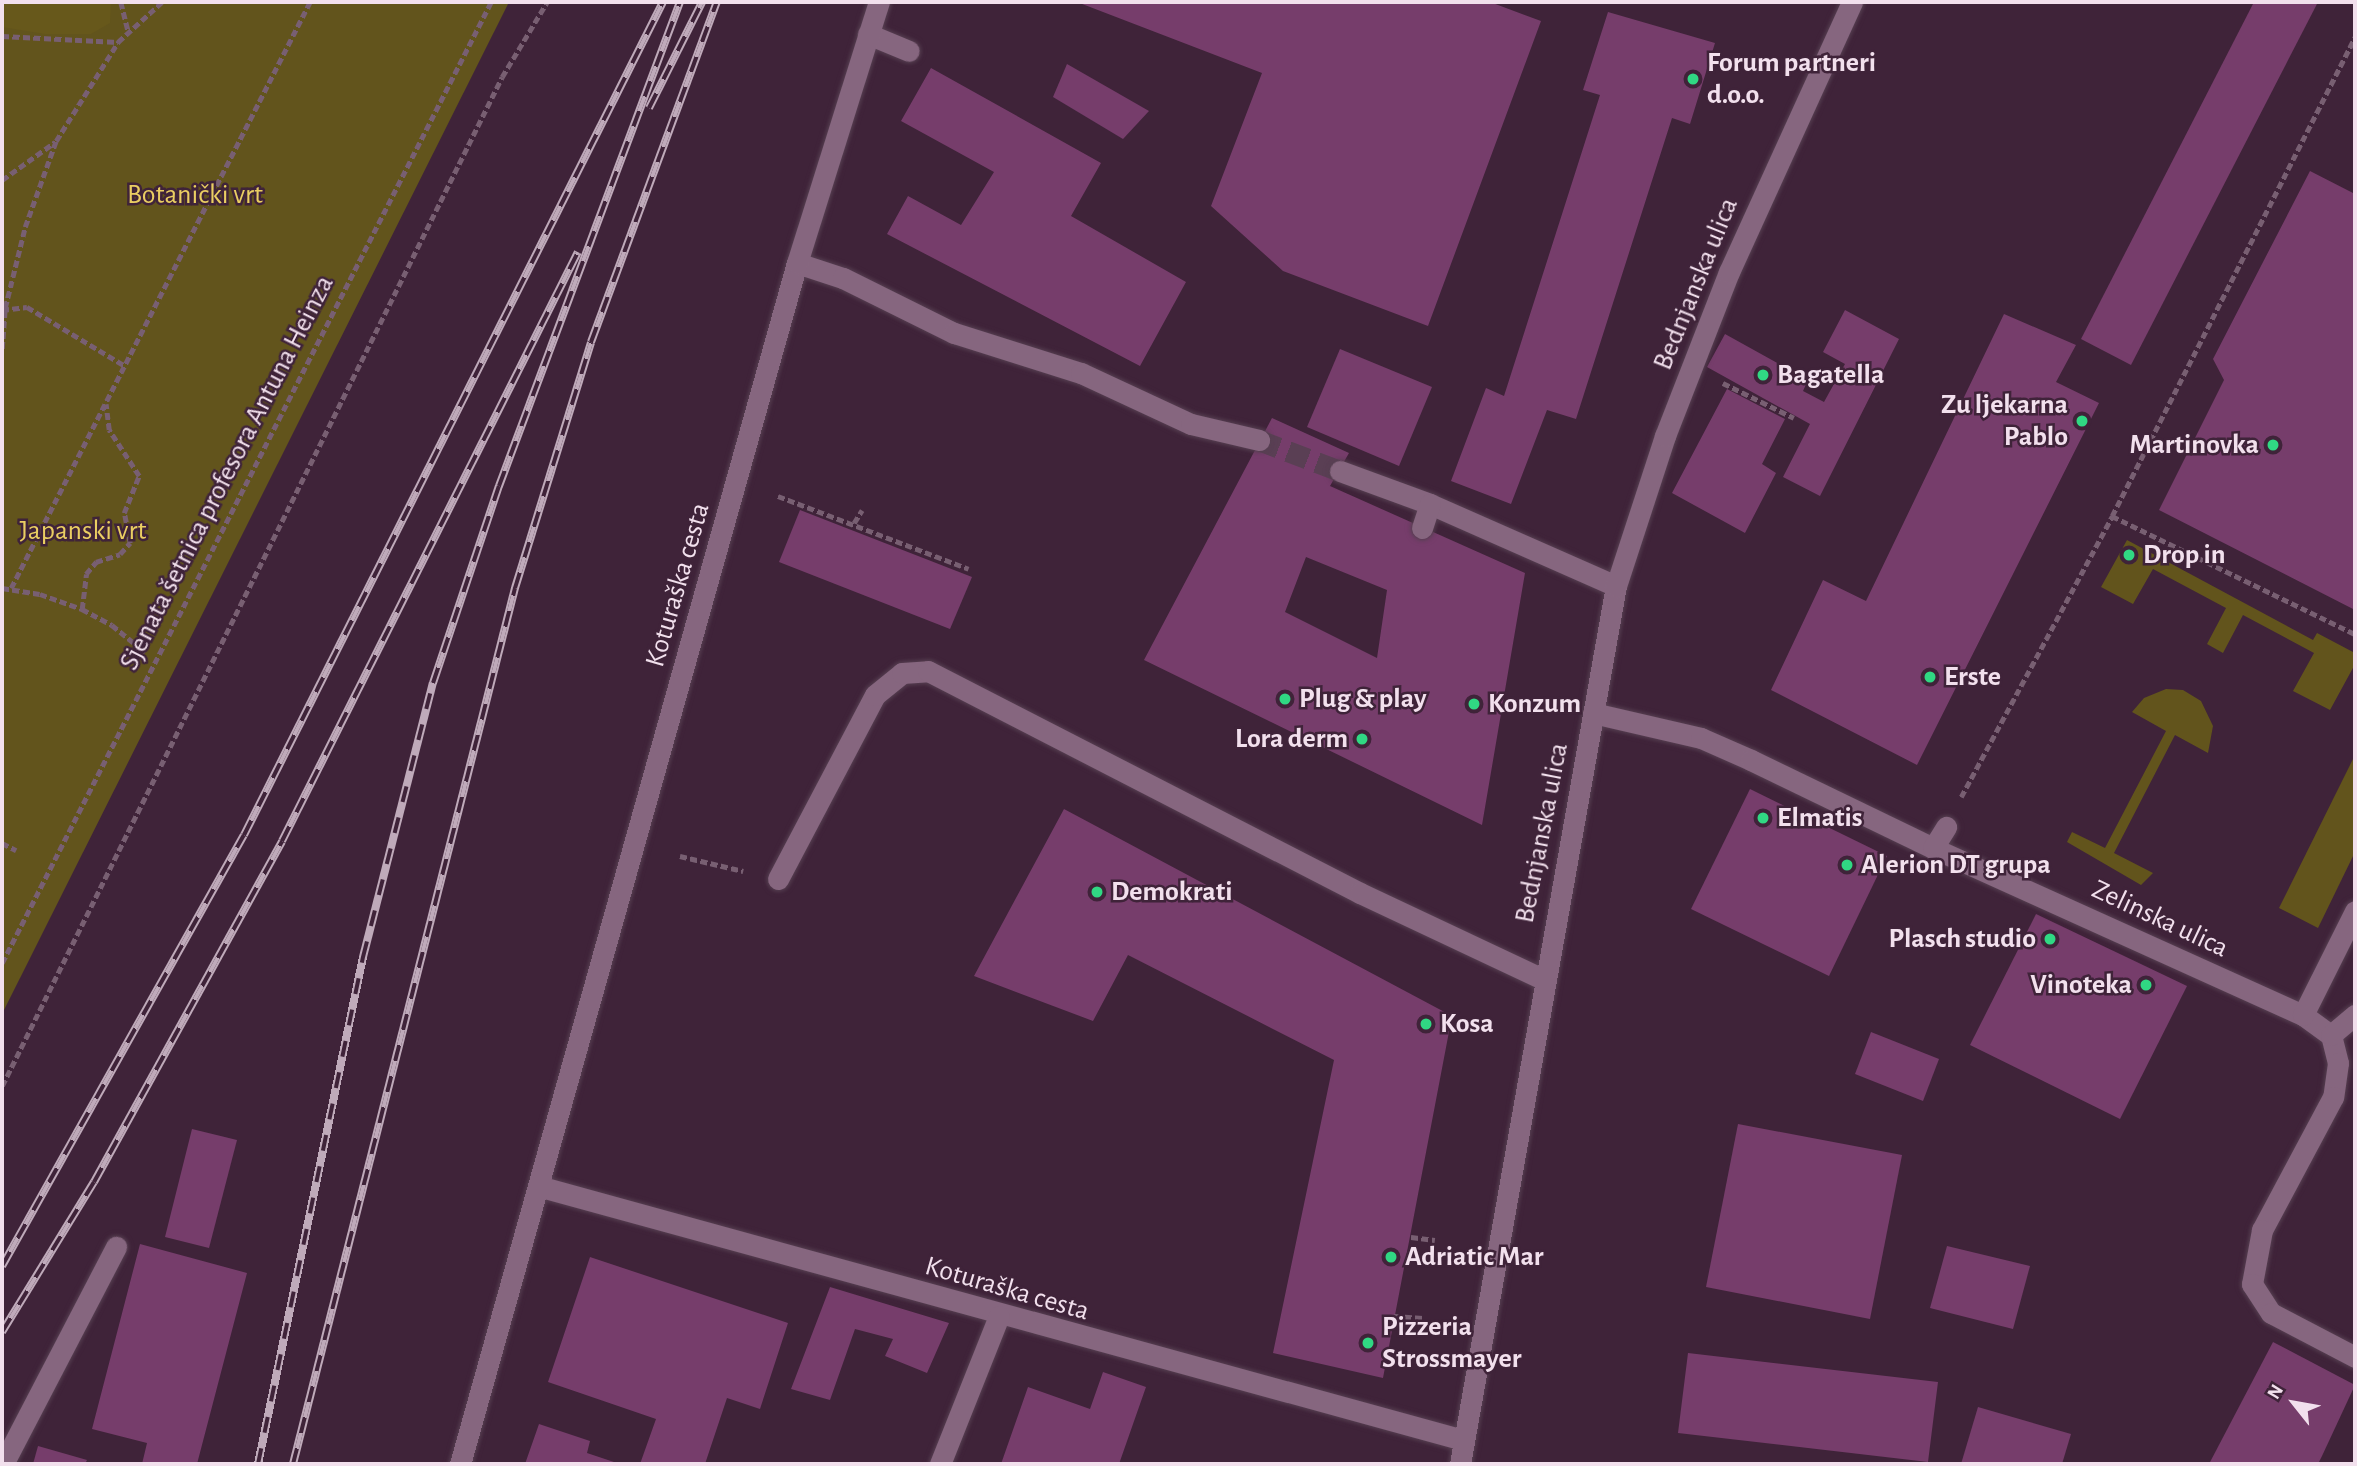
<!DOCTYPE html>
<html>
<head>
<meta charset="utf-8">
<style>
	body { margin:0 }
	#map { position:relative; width:2357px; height:1466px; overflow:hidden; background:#3f2339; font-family:"Alegreya Sans",sans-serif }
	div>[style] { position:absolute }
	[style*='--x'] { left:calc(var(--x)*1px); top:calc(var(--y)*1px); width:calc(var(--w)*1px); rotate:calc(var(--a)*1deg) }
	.green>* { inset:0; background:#62541c }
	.forest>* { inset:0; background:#67581b }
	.building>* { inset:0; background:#763d6b }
	.minor-tunnel>* { height:21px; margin-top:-10.5px; transform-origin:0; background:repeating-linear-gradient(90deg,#5a3f54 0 21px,transparent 0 31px) }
	.path>* { height:4.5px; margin-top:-2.25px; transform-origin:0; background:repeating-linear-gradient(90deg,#785f72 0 7px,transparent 0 10.5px) }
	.roads { filter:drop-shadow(0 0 2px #563f51) drop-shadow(0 0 2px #563f51) }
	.minor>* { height:21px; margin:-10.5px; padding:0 10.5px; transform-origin:10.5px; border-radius:10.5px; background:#86667f }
	.rail>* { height:8px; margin-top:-4px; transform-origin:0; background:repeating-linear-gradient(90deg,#3f2339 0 16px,#bfaaba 0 32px); box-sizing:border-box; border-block:2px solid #bfaaba }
	.dots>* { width:19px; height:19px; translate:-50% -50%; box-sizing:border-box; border:4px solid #3f2339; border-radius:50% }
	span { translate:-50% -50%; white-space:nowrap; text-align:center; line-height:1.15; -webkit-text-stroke:5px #3f2339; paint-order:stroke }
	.poi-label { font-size:28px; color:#f2e0ed; font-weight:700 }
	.left { translate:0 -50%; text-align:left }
	.right { translate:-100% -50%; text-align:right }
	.park-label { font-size:28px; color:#eace62 }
	.street-label { font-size:28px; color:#f2e0ed }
	.frame { position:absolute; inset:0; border:4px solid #f2e0ed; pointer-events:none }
	.north { position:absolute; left:2259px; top:1368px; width:70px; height:70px; -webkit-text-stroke:5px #3f2339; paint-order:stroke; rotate:301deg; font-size:19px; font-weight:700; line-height:28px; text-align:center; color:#f2e0ed }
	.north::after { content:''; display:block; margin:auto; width:24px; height:32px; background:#f2e0ed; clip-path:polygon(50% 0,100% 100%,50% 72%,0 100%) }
</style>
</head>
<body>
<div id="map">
	<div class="green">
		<div style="clip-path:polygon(2px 2px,509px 2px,2px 1014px)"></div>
		<div style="clip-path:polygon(2127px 540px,2313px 640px,2317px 633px,2353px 652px,2354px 666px,2330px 710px,2293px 691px,2314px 653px,2243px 615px,2223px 653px,2207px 644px,2226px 608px,2153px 569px,2133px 604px,2101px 587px)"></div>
		<div style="clip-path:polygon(2166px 689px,2183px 690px,2201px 701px,2213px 726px,2208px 753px,2175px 735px,2114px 853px,2153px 873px,2141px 885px,2067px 842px,2072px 832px,2105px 848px,2166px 731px,2132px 712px,2144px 698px)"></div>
		<div style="clip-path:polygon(2355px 755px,2355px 852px,2318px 928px,2279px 908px)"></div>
	</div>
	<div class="forest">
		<div style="clip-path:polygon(2px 2px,111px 2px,110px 23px,91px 34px,45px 34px,2px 27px)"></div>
	</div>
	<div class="building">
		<div style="clip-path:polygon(1077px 2px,1490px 2px,1541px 21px,1428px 326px,1283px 271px,1211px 206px,1262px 73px)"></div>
		<div style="clip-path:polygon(2254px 2px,2318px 2px,2131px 365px,2081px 339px)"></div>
		<div style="clip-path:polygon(1608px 12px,1715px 43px,1690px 124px,1672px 118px,1576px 419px,1547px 410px,1511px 504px,1451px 481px,1486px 388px,1504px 396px,1600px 95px,1583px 90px)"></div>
		<div style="clip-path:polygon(1067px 64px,1149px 111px,1123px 139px,1053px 97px)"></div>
		<div style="clip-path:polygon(931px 68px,1101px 163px,1071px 216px,1186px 282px,1140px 366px,887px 234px,908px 196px,961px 225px,994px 172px,901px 121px)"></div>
		<div style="clip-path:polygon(2310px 171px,2353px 193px,2355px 190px,2355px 610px,2159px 510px,2224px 380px,2213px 359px)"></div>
		<div style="clip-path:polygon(1845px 310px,1899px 339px,1820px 496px,1783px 477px,1810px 424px,1707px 367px,1725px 334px,1808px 380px,1803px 391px,1824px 402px,1845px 364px,1823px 352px)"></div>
		<div style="clip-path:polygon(2004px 314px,2076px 345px,2056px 382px,2099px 403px,1917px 765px,1771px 690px,1823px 580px,1866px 601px)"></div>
		<div style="clip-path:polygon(1340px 349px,1432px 387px,1399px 466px,1307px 427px)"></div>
		<div style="clip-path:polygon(1727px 389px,1785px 419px,1762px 464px,1776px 473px,1745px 533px,1672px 493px)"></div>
		<div style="clip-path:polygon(evenodd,1272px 418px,1349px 453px,1330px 486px,1525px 573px,1482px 825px,1144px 660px,1272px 418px,1306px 557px,1387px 590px,1377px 658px,1285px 612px,1306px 557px)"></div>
		<div style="clip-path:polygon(800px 510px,972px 577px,950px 629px,779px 562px)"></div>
		<div style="clip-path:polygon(1750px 789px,1887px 856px,1829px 976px,1691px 909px)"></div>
		<div style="clip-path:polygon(1064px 809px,1452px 1016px,1383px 1378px,1273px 1353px,1334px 1060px,1128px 955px,1093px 1021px,974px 976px)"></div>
		<div style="clip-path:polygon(2036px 914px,2187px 986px,2120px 1119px,1970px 1045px)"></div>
		<div style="clip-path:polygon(1871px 1032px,1939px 1059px,1923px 1101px,1855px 1074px)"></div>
		<div style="clip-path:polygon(1738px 1124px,1902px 1155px,1870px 1319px,1706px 1287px)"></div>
		<div style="clip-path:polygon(192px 1129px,237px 1140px,209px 1248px,165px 1237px)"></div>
		<div style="clip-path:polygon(140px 1244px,247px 1273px,197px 1464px,142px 1464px,147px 1443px,92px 1429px)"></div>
		<div style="clip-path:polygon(1947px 1246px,2030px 1266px,2013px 1329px,1930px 1308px)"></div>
		<div style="clip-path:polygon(590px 1257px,788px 1323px,760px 1409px,727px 1398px,705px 1464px,640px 1464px,656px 1419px,548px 1382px)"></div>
		<div style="clip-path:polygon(830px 1287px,949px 1323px,927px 1373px,885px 1356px,893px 1339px,855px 1329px,830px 1400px,791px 1389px)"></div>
		<div style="clip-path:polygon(2273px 1342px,2355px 1385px,2322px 1456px,2318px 1464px,2209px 1464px)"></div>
		<div style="clip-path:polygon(1688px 1353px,1938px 1382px,1928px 1462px,1678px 1433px)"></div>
		<div style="clip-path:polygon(1103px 1372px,1146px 1387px,1119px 1464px,1001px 1464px,1028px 1387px,1090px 1409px)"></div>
		<div style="clip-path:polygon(1978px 1407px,2071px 1434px,2062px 1464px,1961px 1464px)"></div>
		<div style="clip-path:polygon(539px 1424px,590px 1441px,587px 1453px,620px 1464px,525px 1464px)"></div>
		<div style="clip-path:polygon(38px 1446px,87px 1460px,85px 1464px,33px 1464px)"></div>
	</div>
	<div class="minor-tunnel">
		<div style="--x:1259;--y:440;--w:87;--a:20.9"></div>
	</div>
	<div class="path">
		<div style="--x:121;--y:2;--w:30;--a:76"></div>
		<div style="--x:2;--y:36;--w:116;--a:3"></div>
		<div style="--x:2;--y:180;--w:65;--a:-35.6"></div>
		<div style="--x:2;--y:310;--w:25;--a:-7"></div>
		<div style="--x:27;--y:307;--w:114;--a:31"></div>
		<div style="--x:2;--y:349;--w:41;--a:-85.8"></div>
		<div style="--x:5;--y:308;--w:83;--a:-76.1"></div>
		<div style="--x:25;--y:227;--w:91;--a:-70.2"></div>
		<div style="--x:56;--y:141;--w:117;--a:-57.9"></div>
		<div style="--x:118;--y:42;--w:59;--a:-42.3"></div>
		<div style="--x:1723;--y:383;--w:79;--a:26.2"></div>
		<div style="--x:778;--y:496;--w:204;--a:20.9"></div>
		<div style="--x:2112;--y:516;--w:270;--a:25.9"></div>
		<div style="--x:854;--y:523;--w:15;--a:-58"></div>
		<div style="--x:2;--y:588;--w:38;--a:9"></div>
		<div style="--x:40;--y:594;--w:45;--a:19.7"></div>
		<div style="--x:82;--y:609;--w:34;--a:28"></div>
		<div style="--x:112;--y:625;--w:43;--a:39.3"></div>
		<div style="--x:11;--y:588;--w:658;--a:-62.97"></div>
		<div style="--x:82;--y:609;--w:35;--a:-83"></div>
		<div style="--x:86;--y:574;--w:16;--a:-50"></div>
		<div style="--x:96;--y:562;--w:25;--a:-18"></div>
		<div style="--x:120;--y:554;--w:15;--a:-48"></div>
		<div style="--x:130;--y:543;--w:31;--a:-101"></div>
		<div style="--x:124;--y:513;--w:40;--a:-68"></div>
		<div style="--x:139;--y:476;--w:55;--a:-123.1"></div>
		<div style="--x:109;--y:430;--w:26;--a:-97"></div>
		<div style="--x:1961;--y:797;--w:319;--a:-61.7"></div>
		<div style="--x:2112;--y:516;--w:537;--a:-63.1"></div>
		<div style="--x:2;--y:843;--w:16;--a:27"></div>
		<div style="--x:680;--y:856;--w:65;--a:13.4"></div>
		<div style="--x:2;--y:963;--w:1078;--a:-63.03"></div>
		<div style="--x:2;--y:1086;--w:1126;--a:-63.64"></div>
		<div style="--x:502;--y:77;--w:87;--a:-59"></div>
		<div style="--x:1411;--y:1237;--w:24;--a:7"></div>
		<div style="--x:1394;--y:1316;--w:29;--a:4"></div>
	</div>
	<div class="roads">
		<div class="minor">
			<div style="--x:868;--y:34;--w:44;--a:22.5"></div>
			<div style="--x:797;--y:263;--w:48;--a:18.1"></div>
			<div style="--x:843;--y:278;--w:124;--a:26.4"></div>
			<div style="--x:954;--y:333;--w:133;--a:17.5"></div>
			<div style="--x:1081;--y:373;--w:121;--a:24.9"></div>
			<div style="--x:1191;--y:424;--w:70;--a:13.2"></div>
			<div style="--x:1340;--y:471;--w:96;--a:20.1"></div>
			<div style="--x:1430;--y:504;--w:203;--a:23.8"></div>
			<div style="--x:1422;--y:528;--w:25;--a:-72"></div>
			<div style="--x:1593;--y:713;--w:111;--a:13"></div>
			<div style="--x:1701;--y:738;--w:55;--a:23.7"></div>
			<div style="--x:1751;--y:760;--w:202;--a:25.8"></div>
			<div style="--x:1933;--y:848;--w:406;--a:24.3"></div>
			<div style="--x:2303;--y:1015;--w:34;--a:36"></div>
			<div style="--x:2331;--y:1035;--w:29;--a:76"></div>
			<div style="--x:2338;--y:1063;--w:34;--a:98"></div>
			<div style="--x:2333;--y:1097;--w:151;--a:118.1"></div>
			<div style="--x:2262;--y:1230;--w:55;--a:100.5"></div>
			<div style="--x:2252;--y:1284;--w:35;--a:57"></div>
			<div style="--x:2271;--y:1313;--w:95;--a:27.6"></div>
			<div style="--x:1933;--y:848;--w:25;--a:-58"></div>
			<div style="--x:778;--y:879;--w:208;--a:-62.2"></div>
			<div style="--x:875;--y:695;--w:35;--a:-39"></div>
			<div style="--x:902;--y:673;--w:26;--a:-4"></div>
			<div style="--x:928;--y:671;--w:486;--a:27.2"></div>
			<div style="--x:1360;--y:893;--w:202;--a:25.2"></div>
			<div style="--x:2303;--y:1015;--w:116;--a:-63.4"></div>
			<div style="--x:2331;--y:1035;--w:31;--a:-40"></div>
			<div style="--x:538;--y:1186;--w:959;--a:15.35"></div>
			<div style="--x:3;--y:1464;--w:245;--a:-62.5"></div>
			<div style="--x:460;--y:1464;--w:1247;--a:-74.33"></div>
			<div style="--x:797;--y:263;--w:274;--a:-72.6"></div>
			<div style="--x:940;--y:1464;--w:159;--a:-68.3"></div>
			<div style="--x:1460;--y:1464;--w:892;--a:-79.93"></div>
			<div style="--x:1616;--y:586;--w:158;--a:-71.9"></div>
			<div style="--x:1665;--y:436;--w:176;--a:-68.7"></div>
			<div style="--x:1729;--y:272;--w:297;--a:-65.5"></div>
		</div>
	</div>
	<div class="rail">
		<div style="--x:649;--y:108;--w:119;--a:-63.4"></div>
		<div style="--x:2;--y:1266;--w:494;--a:-60.7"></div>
		<div style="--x:244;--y:835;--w:932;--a:-63.3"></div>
		<div style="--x:2;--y:1332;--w:176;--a:-58.5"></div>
		<div style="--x:94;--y:1182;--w:389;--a:-61.1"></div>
		<div style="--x:282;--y:841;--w:659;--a:-63.32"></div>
		<div style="--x:258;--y:1464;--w:518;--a:-78.3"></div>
		<div style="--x:363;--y:957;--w:283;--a:-75.7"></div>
		<div style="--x:433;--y:683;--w:208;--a:-71.5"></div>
		<div style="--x:499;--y:486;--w:517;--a:-69.5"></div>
		<div style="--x:293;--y:1464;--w:904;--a:-75.78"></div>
		<div style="--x:515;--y:588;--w:257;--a:-72.8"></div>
		<div style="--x:591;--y:342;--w:363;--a:-69.7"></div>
	</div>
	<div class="dots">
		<div style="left:1693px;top:79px;background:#30d883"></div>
		<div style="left:1763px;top:375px;background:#30d883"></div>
		<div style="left:2082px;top:421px;background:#30d883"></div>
		<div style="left:2273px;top:445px;background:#30d883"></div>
		<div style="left:2129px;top:555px;background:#30d883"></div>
		<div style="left:1930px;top:677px;background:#30d883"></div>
		<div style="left:1285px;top:699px;background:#30d883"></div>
		<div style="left:1474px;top:704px;background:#30d883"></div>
		<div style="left:1362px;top:739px;background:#30d883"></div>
		<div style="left:1763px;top:818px;background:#30d883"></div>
		<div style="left:1847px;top:865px;background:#30d883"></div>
		<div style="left:1097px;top:892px;background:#30d883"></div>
		<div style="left:2050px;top:939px;background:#30d883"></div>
		<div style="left:2146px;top:985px;background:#30d883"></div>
		<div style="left:1426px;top:1024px;background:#30d883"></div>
		<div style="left:1391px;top:1257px;background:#30d883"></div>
		<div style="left:1368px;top:1343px;background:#30d883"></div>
	</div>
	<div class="poi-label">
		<span class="left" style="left:1707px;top:79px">Forum partneri<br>d.o.o.</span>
		<span class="left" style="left:1777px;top:375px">Bagatella</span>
		<span class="right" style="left:2068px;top:421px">Zu ljekarna<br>Pablo</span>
		<span class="right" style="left:2259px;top:445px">Martinovka</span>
		<span class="left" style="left:2143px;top:555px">Drop in</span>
		<span class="left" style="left:1944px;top:677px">Erste</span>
		<span class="left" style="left:1299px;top:699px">Plug &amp; play</span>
		<span class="left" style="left:1488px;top:704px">Konzum</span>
		<span class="right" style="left:1348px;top:739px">Lora derm</span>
		<span class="left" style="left:1777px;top:818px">Elmatis</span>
		<span class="left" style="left:1861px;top:865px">Alerion DT grupa</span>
		<span class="left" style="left:1111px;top:892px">Demokrati</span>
		<span class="right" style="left:2036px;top:939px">Plasch studio</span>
		<span class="right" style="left:2132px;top:985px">Vinoteka</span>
		<span class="left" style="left:1440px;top:1024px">Kosa</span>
		<span class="left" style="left:1405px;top:1257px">Adriatic Mar</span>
		<span class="left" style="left:1382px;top:1343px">Pizzeria<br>Strossmayer</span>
	</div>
	<div class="park-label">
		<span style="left:195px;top:195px">Botanički vrt</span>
		<span style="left:83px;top:531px">Japanski vrt</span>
	</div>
	<div class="street-label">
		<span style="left:1696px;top:284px;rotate:-68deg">Bednjanska ulica</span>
		<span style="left:227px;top:473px;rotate:-63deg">Sjenata šetnica profesora Antuna Heinza</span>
		<span style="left:678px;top:585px;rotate:-74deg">Koturaška cesta</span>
		<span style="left:1542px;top:833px;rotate:-79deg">Bednjanska ulica</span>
		<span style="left:2160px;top:919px;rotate:25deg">Zelinska ulica</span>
		<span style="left:1007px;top:1289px;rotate:16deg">Koturaška cesta</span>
	</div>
	<div class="frame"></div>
	<div class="north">N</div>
</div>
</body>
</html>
